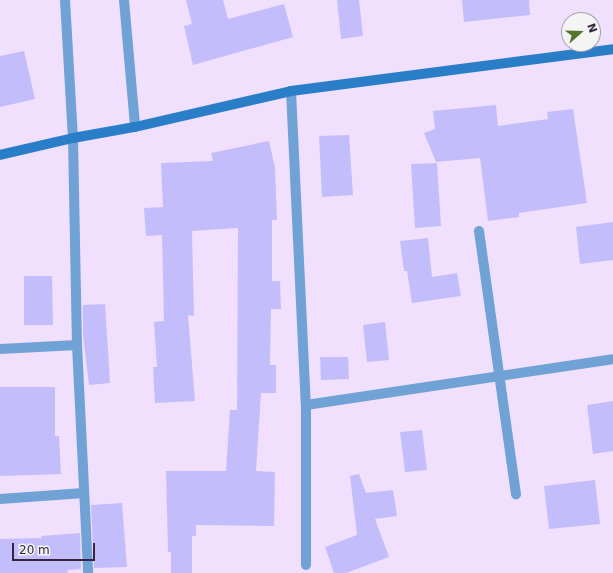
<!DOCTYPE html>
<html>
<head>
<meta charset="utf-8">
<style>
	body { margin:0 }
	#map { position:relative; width:613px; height:573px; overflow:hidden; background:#f0e0fe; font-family:"DejaVu Sans",sans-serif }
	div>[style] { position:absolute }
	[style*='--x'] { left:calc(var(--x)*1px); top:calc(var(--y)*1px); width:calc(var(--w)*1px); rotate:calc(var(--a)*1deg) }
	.building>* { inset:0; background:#c4bdfb }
	.street>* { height:10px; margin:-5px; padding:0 5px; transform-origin:5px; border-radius:5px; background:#70a2d5 }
	.secondary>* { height:10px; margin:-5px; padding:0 5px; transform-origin:5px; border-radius:5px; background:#2a7ec8 }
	span { translate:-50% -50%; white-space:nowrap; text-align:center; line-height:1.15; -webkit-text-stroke:4px #f4f4f4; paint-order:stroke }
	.north { position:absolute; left:561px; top:12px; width:40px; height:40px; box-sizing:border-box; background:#f4f4f4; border:1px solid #a8a1ad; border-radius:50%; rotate:70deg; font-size:11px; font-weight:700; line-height:16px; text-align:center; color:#362542 }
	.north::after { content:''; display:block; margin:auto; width:14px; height:18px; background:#55752c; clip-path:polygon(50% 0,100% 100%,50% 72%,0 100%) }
	.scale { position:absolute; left:12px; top:543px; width:83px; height:18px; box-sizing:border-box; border:2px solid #362542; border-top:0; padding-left:5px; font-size:12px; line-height:14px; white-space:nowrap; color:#362542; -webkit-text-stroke:3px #f4f4f4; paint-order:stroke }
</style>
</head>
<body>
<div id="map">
	<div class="building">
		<div style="clip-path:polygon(186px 0,223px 0,228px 19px,284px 4px,293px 37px,193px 65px,184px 26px,192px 24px)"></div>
		<div style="clip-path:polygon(337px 0,359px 0,363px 36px,341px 39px)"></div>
		<div style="clip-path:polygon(462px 0,529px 0,530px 15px,464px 22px)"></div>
		<div style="clip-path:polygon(24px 51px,35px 99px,0 107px,0 56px)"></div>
		<div style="clip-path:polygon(496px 105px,498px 126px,548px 119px,547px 112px,573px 109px,587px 203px,519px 213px,519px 217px,488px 221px,480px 158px,436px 162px,424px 133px,435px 129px,433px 111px)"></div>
		<div style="clip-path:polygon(349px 135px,353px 195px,322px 197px,319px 136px)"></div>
		<div style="clip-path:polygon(269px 141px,275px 168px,277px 220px,272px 220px,272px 281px,280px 281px,281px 309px,271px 309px,270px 365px,276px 365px,276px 393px,261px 393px,256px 471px,275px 472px,274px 526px,196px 525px,196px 536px,192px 536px,192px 573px,171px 573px,171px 552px,168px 552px,166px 471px,226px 471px,230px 410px,237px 410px,238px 228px,192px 231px,194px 316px,188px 315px,195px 401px,155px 403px,153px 367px,157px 367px,154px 322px,164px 321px,162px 235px,146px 236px,144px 208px,163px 207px,161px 163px,213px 161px,211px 153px)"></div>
		<div style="clip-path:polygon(437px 163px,441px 226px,415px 228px,411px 164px)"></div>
		<div style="clip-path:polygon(613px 222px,613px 260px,580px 264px,576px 227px)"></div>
		<div style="clip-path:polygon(428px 238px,432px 277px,457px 273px,461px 296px,412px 303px,407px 271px,404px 271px,400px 241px)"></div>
		<div style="clip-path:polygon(24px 276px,52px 276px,53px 325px,24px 325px)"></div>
		<div style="clip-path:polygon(105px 304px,110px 383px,89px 385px,83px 335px,83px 305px)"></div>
		<div style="clip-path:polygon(385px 322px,389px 360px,367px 362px,363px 325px)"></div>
		<div style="clip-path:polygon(320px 357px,348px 357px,349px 379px,321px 380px)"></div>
		<div style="clip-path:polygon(0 387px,55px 387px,55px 436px,59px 436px,61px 474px,0 476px)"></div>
		<div style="clip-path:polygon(613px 401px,613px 451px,593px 454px,587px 405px)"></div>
		<div style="clip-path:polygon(422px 430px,427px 470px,405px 472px,400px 432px)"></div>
		<div style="clip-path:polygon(359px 474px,366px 493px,393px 490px,397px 516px,375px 519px,389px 557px,346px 573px,334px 573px,325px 547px,357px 535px,350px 476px)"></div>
		<div style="clip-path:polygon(595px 480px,600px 524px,549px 529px,544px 486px)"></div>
		<div style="clip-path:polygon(122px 503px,127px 567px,94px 568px,91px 505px)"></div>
		<div style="clip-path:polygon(80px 533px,81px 569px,67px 570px,68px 573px,0 573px,0 539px,42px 538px,41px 536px)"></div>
	</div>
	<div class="street">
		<div style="--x:65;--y:0;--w:138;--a:86.7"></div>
		<div style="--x:73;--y:138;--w:207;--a:88.9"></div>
		<div style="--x:77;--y:345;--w:228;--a:87.2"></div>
		<div style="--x:124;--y:0;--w:127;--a:85"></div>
		<div style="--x:291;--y:91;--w:314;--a:87.3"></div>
		<div style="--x:306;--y:405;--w:310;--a:-8.5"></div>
		<div style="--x:479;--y:231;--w:266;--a:82"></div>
		<div style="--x:0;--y:349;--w:77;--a:-3"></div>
		<div style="--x:306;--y:405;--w:160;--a:90"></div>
		<div style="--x:0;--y:499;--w:84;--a:-4.1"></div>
	</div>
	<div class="secondary">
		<div style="--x:0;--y:155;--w:75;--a:-13.1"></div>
		<div style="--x:73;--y:138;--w:63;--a:-10.1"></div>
		<div style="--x:135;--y:127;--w:160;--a:-13"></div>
		<div style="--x:291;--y:91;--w:325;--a:-7.4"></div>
	</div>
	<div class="north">N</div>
	<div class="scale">20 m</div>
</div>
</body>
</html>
